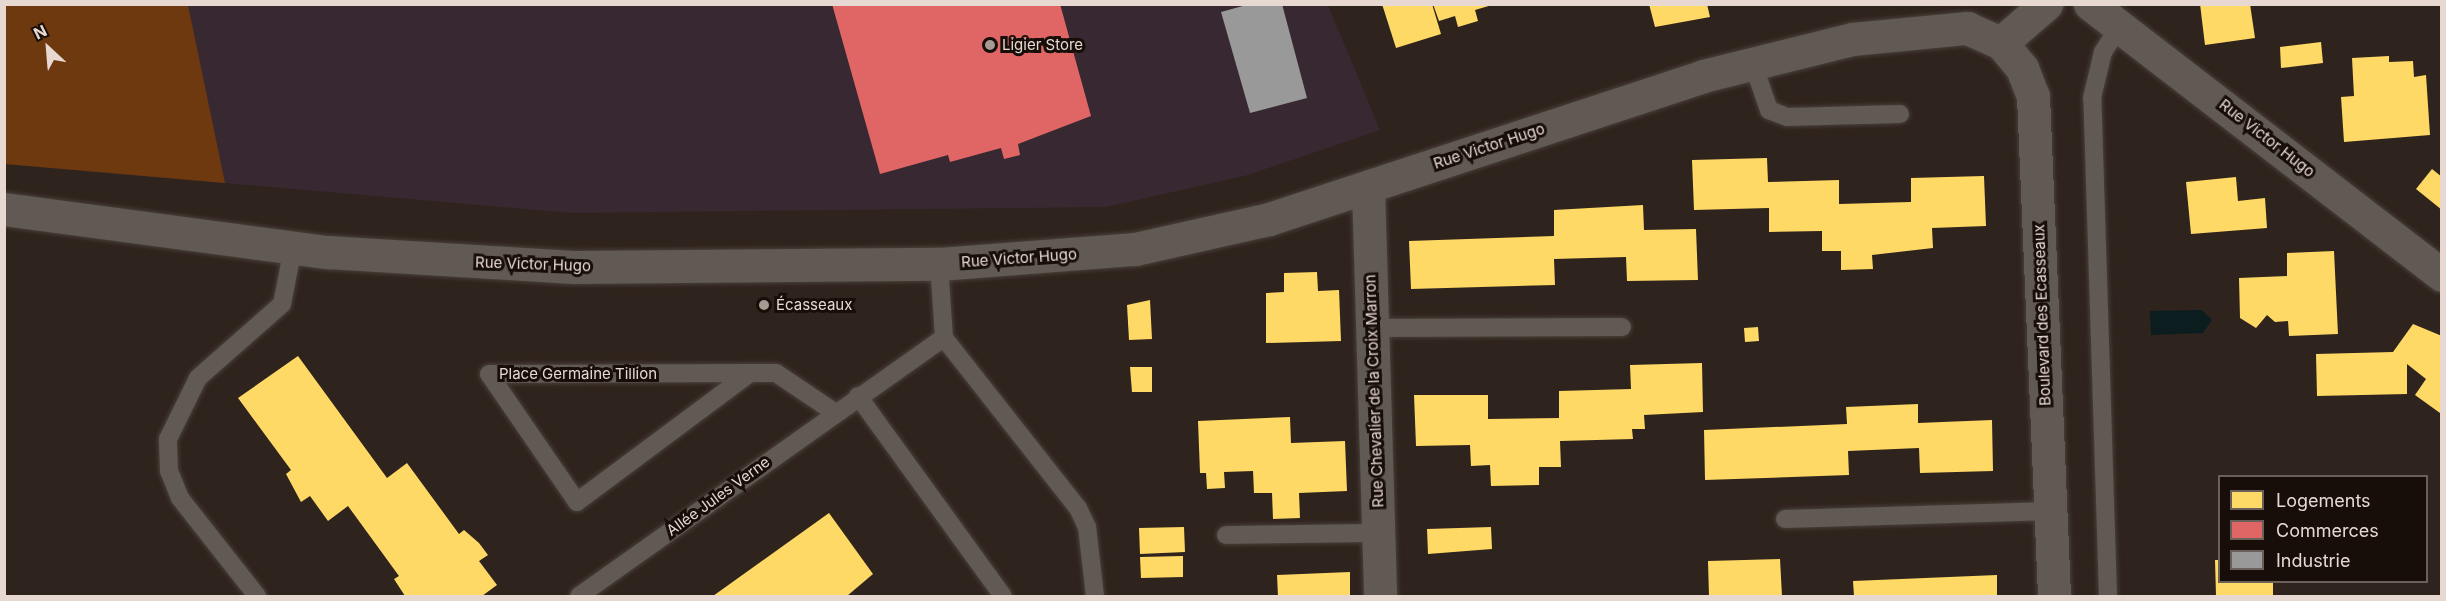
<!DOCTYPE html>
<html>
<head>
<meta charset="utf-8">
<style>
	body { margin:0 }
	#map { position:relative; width:2446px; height:601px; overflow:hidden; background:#2f241d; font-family:Inter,sans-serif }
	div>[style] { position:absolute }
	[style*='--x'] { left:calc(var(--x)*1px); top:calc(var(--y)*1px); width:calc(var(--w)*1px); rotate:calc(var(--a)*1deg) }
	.industrial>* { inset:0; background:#382831 }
	.forest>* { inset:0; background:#6e390f }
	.water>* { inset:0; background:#0c1d1f }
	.homes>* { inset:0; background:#ffd966 }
	.shops>* { inset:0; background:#e06666 }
	.industry>* { inset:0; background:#999 }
	.roads { filter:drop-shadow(0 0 2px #483f39) drop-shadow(0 0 2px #483f39) }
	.service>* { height:18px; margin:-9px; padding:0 9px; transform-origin:9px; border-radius:9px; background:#615954 }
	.minor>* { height:33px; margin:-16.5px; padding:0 16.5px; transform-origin:16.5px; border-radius:16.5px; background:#615954 }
	.tertiary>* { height:33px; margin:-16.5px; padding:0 16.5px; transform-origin:16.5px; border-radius:16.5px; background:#615954 }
	.dots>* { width:16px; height:16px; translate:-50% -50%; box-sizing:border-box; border:3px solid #170e09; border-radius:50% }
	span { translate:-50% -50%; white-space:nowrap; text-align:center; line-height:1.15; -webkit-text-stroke:6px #170e09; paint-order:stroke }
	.poi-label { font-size:15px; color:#e7d9d1 }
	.left { translate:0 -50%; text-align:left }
	.street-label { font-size:15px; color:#e7d9d1 }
	.frame { position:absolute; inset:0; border:6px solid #e7d9d1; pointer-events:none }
	.legend { position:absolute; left:2218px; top:475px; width:210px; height:108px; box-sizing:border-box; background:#170e09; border:2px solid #6a5f59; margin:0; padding:8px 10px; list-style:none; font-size:18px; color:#e7d9d1 }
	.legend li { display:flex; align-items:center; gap:12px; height:30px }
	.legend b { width:30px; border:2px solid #6a5f59 }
	.north { position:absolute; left:18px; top:18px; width:60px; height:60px; -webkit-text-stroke:4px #170e09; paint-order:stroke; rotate:334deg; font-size:16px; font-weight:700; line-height:24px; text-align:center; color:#e7d9d1 }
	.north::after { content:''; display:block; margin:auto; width:21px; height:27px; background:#e7d9d1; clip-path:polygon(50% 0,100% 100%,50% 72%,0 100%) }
</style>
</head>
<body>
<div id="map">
	<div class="industrial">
		<div style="clip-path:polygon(4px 5px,1328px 5px,1380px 130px,1248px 175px,1106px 207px,571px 213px,5px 164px)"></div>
	</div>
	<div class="forest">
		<div style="clip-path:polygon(4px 5px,188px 5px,225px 183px,5px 164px)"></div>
	</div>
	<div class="water">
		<div style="clip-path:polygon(2202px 310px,2212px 320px,2203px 333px,2151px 335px,2150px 311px)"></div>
	</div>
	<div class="homes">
		<div style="clip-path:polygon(1382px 4px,1432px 4px,1441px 34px,1396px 48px)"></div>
		<div style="clip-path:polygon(1433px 4px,1492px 4px,1492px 5px,1475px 10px,1478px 21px,1458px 27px,1455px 16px,1439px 21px)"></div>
		<div style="clip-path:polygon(1649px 4px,1707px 4px,1710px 17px,1655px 27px)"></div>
		<div style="clip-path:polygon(2200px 4px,2250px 4px,2255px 38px,2205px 45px)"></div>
		<div style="clip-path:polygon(2321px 42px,2323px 63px,2281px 68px,2280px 47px)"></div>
		<div style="clip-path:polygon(2389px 56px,2389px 62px,2413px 61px,2414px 77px,2426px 75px,2430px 135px,2344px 142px,2341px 97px,2354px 96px,2352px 58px)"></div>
		<div style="clip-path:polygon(1767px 158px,1768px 182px,1839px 180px,1839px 204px,1911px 202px,1911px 178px,1984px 176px,1986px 226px,1932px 228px,1933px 248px,1872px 255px,1873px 269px,1841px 270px,1841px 251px,1822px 251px,1822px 231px,1769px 232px,1769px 208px,1694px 210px,1692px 160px)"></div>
		<div style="clip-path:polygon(2432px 169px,2442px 177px,2442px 210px,2416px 189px)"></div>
		<div style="clip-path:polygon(2236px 177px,2238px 201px,2265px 198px,2267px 228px,2191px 234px,2186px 182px)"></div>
		<div style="clip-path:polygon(1643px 205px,1644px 230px,1696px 229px,1698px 280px,1627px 281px,1626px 257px,1554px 259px,1555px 285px,1411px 289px,1409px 241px,1554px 236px,1554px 210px)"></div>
		<div style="clip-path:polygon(2334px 251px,2338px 334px,2289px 336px,2288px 321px,2275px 322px,2267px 315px,2256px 328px,2240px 318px,2239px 278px,2287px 276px,2287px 253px)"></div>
		<div style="clip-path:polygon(1317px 272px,1318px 291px,1339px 290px,1341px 341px,1266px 343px,1266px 293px,1284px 292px,1284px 273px)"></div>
		<div style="clip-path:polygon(1150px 300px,1152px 339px,1129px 340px,1127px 305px)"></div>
		<div style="clip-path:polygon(2413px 324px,2442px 336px,2440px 413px,2415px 395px,2426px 379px,2407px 364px,2407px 394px,2317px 396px,2316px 354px,2393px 352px)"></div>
		<div style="clip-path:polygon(1758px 327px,1759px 341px,1745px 342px,1744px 328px)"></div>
		<div style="clip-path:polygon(298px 356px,387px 478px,407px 463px,459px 534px,464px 530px,479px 543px,488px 555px,479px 561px,497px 585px,482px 596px,405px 596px,394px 579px,399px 576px,348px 506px,328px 521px,310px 496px,301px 502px,286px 474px,291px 470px,238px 398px)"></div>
		<div style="clip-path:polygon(1702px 363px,1703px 412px,1644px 415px,1645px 429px,1632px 429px,1633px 439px,1560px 441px,1561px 467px,1539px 467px,1539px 485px,1491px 486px,1490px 465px,1471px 466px,1470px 445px,1416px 446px,1414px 395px,1488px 395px,1488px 419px,1559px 418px,1559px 391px,1631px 389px,1630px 365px)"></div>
		<div style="clip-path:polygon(1130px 367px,1152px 367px,1152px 392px,1132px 392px)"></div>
		<div style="clip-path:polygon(1918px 404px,1918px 423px,1992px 420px,1993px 471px,1920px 473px,1919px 448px,1848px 451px,1849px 475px,1705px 480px,1704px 430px,1847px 424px,1846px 407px)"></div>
		<div style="clip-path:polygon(1290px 417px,1291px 443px,1345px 441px,1347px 491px,1299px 493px,1300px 518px,1273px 519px,1272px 493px,1254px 493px,1253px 471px,1224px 472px,1225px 488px,1207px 489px,1206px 473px,1200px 473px,1198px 421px)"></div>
		<div style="clip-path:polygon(829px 513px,873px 574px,847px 596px,713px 596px)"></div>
		<div style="clip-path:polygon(1184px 527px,1185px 552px,1140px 554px,1139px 528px)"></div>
		<div style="clip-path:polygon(1491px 527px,1492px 549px,1428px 554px,1427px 529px)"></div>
		<div style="clip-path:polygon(1183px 556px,1183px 577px,1141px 578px,1140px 557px)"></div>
		<div style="clip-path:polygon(1780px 559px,1782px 596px,1709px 596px,1708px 561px)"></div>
		<div style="clip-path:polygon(2215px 560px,2220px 560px,2220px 582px,2273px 582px,2273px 596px,2216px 596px)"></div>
		<div style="clip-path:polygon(1350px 572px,1350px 596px,1278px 596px,1277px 575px)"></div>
		<div style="clip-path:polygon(1997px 575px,1997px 596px,1854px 596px,1853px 581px)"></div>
	</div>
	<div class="shops">
		<div style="clip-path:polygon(832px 4px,1060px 4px,1091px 116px,1018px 144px,1020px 155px,1004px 159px,1001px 148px,950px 162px,948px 155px,880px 174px)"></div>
	</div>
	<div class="industry">
		<div style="clip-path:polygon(1250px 4px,1282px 4px,1307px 98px,1250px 113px,1221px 12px)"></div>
	</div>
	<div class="roads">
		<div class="service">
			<div style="--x:1753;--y:64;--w:49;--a:70.8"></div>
			<div style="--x:1769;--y:110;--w:19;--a:21"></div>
			<div style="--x:1787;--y:117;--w:113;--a:-1.5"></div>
			<div style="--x:939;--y:264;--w:74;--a:86.1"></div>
			<div style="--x:1374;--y:328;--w:248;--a:-0.2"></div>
			<div style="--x:944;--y:338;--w:216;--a:51.8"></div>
			<div style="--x:1078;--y:508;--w:21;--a:65"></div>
			<div style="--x:1087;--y:527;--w:69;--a:83.4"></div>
			<div style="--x:750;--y:373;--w:216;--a:143.3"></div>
			<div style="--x:577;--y:502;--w:155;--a:-124.5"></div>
			<div style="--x:489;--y:374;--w:261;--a:-0.2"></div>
			<div style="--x:750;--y:373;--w:26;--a:0"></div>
			<div style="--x:776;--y:373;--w:70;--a:33.9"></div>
			<div style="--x:858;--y:396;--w:247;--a:54.1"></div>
			<div style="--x:1785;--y:519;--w:266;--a:-1.7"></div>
			<div style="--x:1226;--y:535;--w:152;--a:-0.8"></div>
			<div style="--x:257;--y:596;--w:125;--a:-128.2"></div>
			<div style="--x:180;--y:498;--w:29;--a:-112"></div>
			<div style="--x:169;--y:471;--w:32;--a:-92"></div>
			<div style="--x:168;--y:439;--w:68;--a:-63.8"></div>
			<div style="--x:198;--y:378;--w:112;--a:-41.4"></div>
			<div style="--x:282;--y:304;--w:57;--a:-78.9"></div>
			<div style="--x:579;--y:596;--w:447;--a:-35.3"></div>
			<div style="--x:2108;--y:596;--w:498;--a:-91.8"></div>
			<div style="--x:2092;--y:98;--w:47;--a:-76.6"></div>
			<div style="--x:2103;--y:52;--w:30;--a:-57"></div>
		</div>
		<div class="minor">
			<div style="--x:2090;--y:4;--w:444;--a:37.6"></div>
			<div style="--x:2001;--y:43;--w:60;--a:-40.9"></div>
			<div style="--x:1368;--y:187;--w:409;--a:88.3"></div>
		</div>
		<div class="tertiary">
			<div style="--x:4;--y:209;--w:326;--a:7.6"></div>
			<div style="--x:327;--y:252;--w:247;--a:3.5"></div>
			<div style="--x:574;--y:267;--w:365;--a:-0.5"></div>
			<div style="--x:939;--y:264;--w:197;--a:-4.4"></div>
			<div style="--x:1135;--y:249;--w:137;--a:-12.6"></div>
			<div style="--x:1269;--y:219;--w:457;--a:-18.2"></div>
			<div style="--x:1703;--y:76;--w:154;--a:-13.9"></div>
			<div style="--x:1852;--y:39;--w:116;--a:-5.5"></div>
			<div style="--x:1967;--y:28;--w:37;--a:24"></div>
			<div style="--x:2001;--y:43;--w:33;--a:50"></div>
			<div style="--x:2022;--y:68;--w:30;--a:69"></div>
			<div style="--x:2033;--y:96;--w:500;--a:87.59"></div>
		</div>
	</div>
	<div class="dots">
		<div style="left:990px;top:45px;background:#a79a92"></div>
		<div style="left:764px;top:305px;background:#a79a92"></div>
	</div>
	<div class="poi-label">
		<span class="left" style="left:1002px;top:45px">Ligier Store</span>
		<span class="left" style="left:776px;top:305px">Écasseaux</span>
	</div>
	<div class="street-label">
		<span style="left:2267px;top:138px;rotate:38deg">Rue Victor Hugo</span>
		<span style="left:1489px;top:146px;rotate:-18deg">Rue Victor Hugo</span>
		<span style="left:1019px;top:258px;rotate:-4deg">Rue Victor Hugo</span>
		<span style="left:533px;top:264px;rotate:2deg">Rue Victor Hugo</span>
		<span style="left:2042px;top:315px;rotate:-92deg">Boulevard des Ecasseaux</span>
		<span style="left:578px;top:374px">Place Germaine Tillion</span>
		<span style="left:1374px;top:391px;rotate:-92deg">Rue Chevalier de la Croix Marron</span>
		<span style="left:718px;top:496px;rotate:-36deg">Allée Jules Verne</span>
	</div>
	<div class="frame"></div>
	<ul class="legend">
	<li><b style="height:16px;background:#ffd966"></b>Logements</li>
	<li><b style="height:16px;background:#e06666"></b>Commerces</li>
	<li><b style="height:16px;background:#999"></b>Industrie</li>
	</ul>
	<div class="north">N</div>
</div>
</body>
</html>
